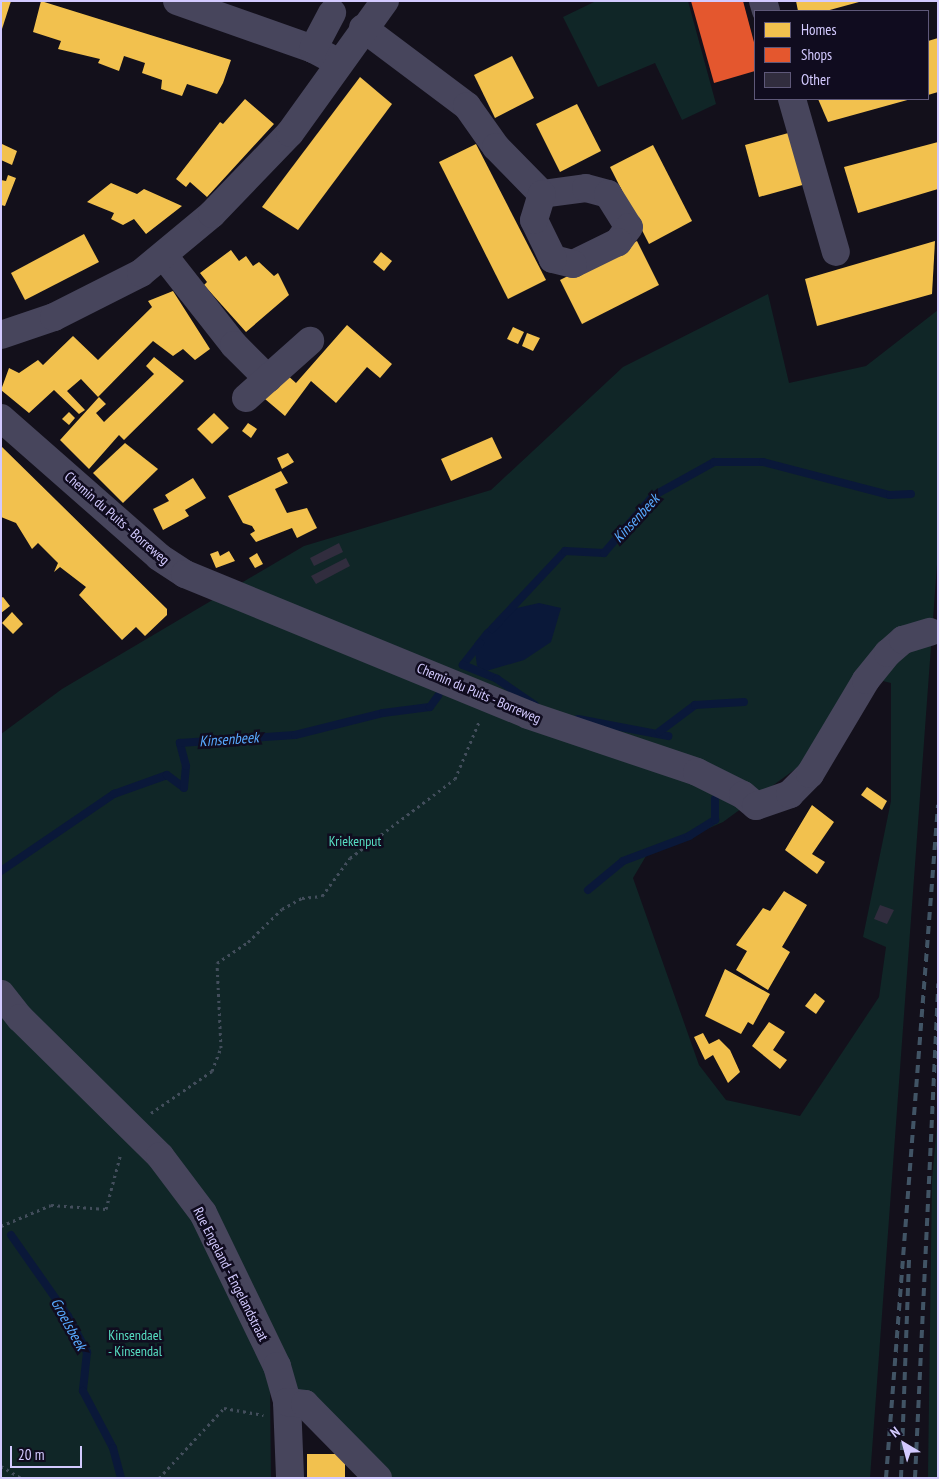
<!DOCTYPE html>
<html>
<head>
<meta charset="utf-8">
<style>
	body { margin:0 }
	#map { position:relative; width:939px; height:1479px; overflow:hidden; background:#13101b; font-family:"PT Sans Narrow",sans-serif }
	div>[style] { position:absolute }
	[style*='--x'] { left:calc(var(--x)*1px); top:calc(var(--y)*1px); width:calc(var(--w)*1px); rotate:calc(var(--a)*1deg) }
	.green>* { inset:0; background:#102627 }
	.water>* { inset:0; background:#0a1839 }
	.homes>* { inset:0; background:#f2c14e }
	.shops>* { inset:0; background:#e4572e }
	.stream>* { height:8px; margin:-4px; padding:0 4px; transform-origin:4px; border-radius:4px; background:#0a1839 }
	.building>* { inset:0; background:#312d3e }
	.path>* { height:3px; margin-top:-1.5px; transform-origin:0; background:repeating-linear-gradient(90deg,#434e5c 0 2.5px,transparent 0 6.5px) }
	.minor>* { height:28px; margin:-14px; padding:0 14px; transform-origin:14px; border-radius:14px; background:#47455c }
	.rail>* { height:4px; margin-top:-2px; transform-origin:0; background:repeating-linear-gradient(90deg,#415465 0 8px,transparent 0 14px) }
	span { translate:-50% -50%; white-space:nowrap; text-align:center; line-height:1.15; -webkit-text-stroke:5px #100c1f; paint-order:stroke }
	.street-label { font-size:14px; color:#d3caff }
	.park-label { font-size:14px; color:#57dfc3 }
	.water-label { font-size:15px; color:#58aaff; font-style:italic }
	.frame { position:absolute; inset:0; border:2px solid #d3caff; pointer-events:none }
	.legend { position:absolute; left:754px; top:10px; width:175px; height:90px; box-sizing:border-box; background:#100c1f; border:1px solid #5e5879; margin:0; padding:6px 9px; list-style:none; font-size:15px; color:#d3caff }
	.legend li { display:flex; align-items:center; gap:10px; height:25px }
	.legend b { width:25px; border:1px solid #5e5879 }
	.north { position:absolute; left:879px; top:1419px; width:50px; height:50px; -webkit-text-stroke:4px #100c1f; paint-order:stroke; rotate:323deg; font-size:14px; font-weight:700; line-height:20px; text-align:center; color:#d3caff }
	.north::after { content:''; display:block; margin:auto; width:18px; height:22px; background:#d3caff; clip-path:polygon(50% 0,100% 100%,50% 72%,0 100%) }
	.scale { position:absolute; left:10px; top:1446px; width:72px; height:22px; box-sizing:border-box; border:2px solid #d3caff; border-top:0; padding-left:6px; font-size:15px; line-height:18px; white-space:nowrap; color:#d3caff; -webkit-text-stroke:4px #100c1f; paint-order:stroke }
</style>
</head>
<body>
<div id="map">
	<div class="green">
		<div style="clip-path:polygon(596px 1px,688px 1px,716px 104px,682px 120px,655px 63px,598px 87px,563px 17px)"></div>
		<div style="clip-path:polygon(evenodd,768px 294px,789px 383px,866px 366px,938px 310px,938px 551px,870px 1478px,390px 1478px,270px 1386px,271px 1478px,1px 1478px,1px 734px,62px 689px,304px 546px,491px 490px,623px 367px,768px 294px,859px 675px,891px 683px,891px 801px,863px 937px,886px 947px,879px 997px,800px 1116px,726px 1100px,699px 1065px,633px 878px,646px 856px,723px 822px,805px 762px,859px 675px)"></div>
		<div style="clip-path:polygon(938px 1114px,938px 1478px,928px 1478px,932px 1180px)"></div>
	</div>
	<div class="water">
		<div style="clip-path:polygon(539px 603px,561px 608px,551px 642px,524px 660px,486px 671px,477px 666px,474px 644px,485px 630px,517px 608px)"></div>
	</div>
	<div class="homes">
		<div style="clip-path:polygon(1px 1px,11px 1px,2px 29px,1px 29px)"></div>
		<div style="clip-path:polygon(41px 1px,231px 60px,223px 83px,217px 94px,187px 84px,182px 96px,161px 89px,162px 80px,142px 73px,145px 63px,124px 56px,119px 71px,98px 63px,100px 59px,58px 49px,61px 41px,33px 32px)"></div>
		<div style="clip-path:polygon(796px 1px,859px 1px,859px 2px,826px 11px,798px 11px)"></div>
		<div style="clip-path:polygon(938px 38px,938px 92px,928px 95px,928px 41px)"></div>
		<div style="clip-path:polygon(512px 56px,534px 98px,495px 118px,474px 75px)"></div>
		<div style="clip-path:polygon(360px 77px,392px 104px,298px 230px,262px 207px)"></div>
		<div style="clip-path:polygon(245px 99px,274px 124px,207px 197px,190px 182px,186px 187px,176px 179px,179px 175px,220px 122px,223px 124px)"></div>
		<div style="clip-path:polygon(818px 99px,911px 99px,828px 122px)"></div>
		<div style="clip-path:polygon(577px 104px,601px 151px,560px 172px,536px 124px)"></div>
		<div style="clip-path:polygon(792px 132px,806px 184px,759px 197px,745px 145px)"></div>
		<div style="clip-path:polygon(938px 142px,938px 189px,858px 213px,844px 167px)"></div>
		<div style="clip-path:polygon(2px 144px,17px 151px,12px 165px,1px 160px)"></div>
		<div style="clip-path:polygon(476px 144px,546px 280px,508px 299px,439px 162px)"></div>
		<div style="clip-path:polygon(653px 145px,692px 221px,649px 244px,610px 167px)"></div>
		<div style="clip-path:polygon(8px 175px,16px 178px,5px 206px,1px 205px,1px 180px,6px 181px)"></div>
		<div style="clip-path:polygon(111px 183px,137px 194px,144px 189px,182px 206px,146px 234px,134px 219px,123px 225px,111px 219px,114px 213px,87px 202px)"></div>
		<div style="clip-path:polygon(84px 234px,99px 262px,25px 300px,11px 273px)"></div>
		<div style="clip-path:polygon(637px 241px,659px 285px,582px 324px,560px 280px)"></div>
		<div style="clip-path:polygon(935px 241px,932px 294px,817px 326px,805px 279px)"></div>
		<div style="clip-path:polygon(231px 250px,239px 261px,246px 256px,253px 266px,259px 262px,274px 276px,278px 273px,289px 295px,246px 332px,204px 285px,207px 282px,200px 273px)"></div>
		<div style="clip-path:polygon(381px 252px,392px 261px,384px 271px,373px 262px)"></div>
		<div style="clip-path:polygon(173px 291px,210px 349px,195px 360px,183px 349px,173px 356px,153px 341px,98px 397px,81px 379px,67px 391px,85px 410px,79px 414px,54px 390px,29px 413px,1px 390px,9px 368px,19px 373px,38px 360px,43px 365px,73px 336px,98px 360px,152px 307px,148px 301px)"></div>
		<div style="clip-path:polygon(347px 325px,392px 364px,380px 378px,367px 367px,336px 403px,311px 381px,285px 416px,265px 399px,286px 374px,296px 383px)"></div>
		<div style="clip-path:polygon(513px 327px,524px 332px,518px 344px,507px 339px)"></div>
		<div style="clip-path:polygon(527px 333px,540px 338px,533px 351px,522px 346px)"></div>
		<div style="clip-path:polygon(154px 357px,184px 381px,124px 440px,119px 435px,89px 469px,60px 440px,99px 397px,106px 404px,96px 413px,104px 422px,154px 374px,146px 366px)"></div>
		<div style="clip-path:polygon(69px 412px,75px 418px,69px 425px,62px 419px)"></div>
		<div style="clip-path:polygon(214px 413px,229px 428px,212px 444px,197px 429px)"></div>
		<div style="clip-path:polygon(248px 423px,257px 429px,251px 438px,242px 431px)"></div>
		<div style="clip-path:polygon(492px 437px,502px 458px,451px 481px,441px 459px)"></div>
		<div style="clip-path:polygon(125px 443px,158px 469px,123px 503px,93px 473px)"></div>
		<div style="clip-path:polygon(1px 446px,167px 609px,167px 615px,145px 636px,136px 627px,122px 640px,79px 595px,86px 587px,60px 567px,54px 572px,58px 563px,38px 543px,32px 549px,16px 523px,1px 517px)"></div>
		<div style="clip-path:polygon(288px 453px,294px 462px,282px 469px,277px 458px)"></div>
		<div style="clip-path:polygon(281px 471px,288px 483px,275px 489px,287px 513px,307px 508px,317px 528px,297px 538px,292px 528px,256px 542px,250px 534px,255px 531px,252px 526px,243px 523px,228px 496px)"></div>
		<div style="clip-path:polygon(193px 478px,206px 498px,185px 510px,189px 516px,163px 530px,153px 509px,169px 501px,165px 495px)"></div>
		<div style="clip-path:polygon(218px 551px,220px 556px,229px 551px,235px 561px,216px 568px,210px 554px)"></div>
		<div style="clip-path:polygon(257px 553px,263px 564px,255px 568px,249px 558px)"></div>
		<div style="clip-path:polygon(3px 597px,10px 606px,1px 613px,1px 598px)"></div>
		<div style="clip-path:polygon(12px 612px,23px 624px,13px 634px,2px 623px)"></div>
		<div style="clip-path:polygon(867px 787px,887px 801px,882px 810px,861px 795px)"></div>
		<div style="clip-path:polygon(812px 805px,834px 822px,812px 854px,825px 862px,817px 874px,785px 850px)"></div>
		<div style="clip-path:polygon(784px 891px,807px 905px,782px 947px,790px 952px,768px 990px,736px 970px,747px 951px,736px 945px,763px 908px,770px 911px)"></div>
		<div style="clip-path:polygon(725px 969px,770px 994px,753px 1025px,748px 1022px,741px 1034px,705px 1016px)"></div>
		<div style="clip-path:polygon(815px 993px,825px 1001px,816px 1014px,805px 1006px)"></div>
		<div style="clip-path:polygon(769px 1022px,785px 1032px,773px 1050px,787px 1060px,780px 1069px,752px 1046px)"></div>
		<div style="clip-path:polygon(703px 1033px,709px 1044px,719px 1039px,730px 1050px,740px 1072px,728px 1083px,713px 1055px,705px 1060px,694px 1037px)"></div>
		<div style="clip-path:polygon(307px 1454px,345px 1454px,345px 1478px,307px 1478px)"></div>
	</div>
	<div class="shops">
		<div style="clip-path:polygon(691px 1px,743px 1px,755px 46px,755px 71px,714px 83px)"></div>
	</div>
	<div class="stream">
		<div style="--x:492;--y:629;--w:107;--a:-46.9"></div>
		<div style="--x:565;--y:551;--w:39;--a:3"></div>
		<div style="--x:604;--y:553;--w:75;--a:-49.3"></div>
		<div style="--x:653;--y:496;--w:70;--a:-29.1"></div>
		<div style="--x:714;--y:462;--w:49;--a:0"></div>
		<div style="--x:763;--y:462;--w:131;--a:14.6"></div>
		<div style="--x:890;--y:495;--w:21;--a:-3"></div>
		<div style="--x:480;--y:643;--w:28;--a:128"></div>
		<div style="--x:463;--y:665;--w:37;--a:22"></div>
		<div style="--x:497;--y:679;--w:46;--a:34.4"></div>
		<div style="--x:578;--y:719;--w:92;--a:10.7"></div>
		<div style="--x:659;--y:732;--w:45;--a:-36.9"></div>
		<div style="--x:695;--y:705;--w:49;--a:-3.5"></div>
		<div style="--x:1;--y:871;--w:137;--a:-34.3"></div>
		<div style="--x:114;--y:794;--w:56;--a:-19.7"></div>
		<div style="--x:167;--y:775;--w:21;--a:37"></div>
		<div style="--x:184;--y:788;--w:22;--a:-85"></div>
		<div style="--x:186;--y:766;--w:24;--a:-105"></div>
		<div style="--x:180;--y:743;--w:115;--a:-4"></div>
		<div style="--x:295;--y:735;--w:91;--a:-14"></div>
		<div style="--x:383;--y:713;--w:47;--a:-7.3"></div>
		<div style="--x:430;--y:707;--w:14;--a:-54"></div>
		<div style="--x:588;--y:890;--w:45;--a:-39.6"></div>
		<div style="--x:623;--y:861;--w:71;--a:-20.7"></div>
		<div style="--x:689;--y:836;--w:31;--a:-32"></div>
		<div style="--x:715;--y:820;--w:21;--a:-90"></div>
		<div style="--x:11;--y:1235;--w:99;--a:54.9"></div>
		<div style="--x:68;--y:1316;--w:41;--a:62.2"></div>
		<div style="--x:87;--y:1352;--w:39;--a:96"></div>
		<div style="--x:83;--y:1391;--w:64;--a:62.2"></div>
		<div style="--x:113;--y:1448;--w:31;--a:75"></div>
	</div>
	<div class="building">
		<div style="clip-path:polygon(339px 543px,343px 552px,314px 566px,310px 558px)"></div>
		<div style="clip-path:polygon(346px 558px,350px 566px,316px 584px,311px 576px)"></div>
		<div style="clip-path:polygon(880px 905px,894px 910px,887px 924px,874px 919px)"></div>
	</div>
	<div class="path">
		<div style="--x:151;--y:1113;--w:74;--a:-34.5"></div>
		<div style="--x:212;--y:1071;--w:25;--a:-69"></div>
		<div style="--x:221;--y:1048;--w:85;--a:-92.7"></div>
		<div style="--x:217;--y:963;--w:37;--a:-34"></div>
		<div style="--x:248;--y:942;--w:47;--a:-44.1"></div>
		<div style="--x:282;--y:909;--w:23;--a:-29"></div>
		<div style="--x:302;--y:898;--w:20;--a:-6"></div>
		<div style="--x:322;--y:896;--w:47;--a:-53.6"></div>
		<div style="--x:350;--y:858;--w:131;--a:-37"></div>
		<div style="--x:455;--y:779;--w:62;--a:-67.2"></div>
		<div style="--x:1;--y:1226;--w:54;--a:-22.8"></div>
		<div style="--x:51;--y:1205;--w:55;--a:4.2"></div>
		<div style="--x:106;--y:1209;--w:58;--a:-75"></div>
		<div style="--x:1;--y:1466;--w:23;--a:31"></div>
		<div style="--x:159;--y:1478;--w:96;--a:-47.1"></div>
		<div style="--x:224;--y:1408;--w:40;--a:10"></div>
	</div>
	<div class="minor">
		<div style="--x:177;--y:1;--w:144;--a:19.4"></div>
		<div style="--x:313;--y:49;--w:27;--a:28"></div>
		<div style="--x:763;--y:1;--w:10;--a:73"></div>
		<div style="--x:363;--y:28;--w:130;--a:36.9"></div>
		<div style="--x:467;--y:106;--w:50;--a:54.7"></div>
		<div style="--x:496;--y:147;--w:66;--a:45.6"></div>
		<div style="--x:542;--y:194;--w:44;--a:-7.8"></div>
		<div style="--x:586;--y:188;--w:23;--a:15"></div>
		<div style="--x:608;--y:194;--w:39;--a:58"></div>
		<div style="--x:629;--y:227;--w:19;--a:126"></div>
		<div style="--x:618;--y:242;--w:50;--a:153.9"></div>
		<div style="--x:573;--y:264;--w:21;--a:-166"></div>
		<div style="--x:553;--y:259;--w:43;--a:-116"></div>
		<div style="--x:534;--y:220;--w:27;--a:-73"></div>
		<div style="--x:313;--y:49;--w:41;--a:-62.2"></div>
		<div style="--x:792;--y:99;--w:159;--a:74"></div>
		<div style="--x:164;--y:256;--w:113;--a:51.8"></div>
		<div style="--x:234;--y:345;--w:48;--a:45"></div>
		<div style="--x:1;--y:335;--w:56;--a:-18.8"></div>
		<div style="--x:54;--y:317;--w:97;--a:-26.8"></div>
		<div style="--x:141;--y:273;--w:92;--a:-39.7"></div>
		<div style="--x:212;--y:214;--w:112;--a:-46.1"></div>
		<div style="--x:290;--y:133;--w:163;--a:-54.3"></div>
		<div style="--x:246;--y:398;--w:86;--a:-41.7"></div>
		<div style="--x:1;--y:418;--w:210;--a:41.3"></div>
		<div style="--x:159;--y:557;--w:31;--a:33"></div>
		<div style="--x:185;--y:574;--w:371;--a:22.3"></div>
		<div style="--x:528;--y:715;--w:178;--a:18.6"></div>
		<div style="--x:697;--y:772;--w:51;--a:26.6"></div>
		<div style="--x:743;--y:795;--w:17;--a:40"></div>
		<div style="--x:756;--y:806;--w:36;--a:-19"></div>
		<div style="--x:790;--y:794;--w:28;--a:-45"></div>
		<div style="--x:810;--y:774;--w:109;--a:-59.2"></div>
		<div style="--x:866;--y:680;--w:35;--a:-51"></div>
		<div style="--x:888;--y:653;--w:20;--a:-41"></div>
		<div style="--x:903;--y:640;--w:28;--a:-17"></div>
		<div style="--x:1;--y:994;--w:31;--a:52"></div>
		<div style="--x:20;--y:1018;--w:197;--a:44.6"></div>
		<div style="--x:160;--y:1156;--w:71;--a:53"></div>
		<div style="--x:203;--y:1213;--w:170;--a:64.2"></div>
		<div style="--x:277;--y:1366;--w:37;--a:74"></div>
		<div style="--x:287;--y:1402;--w:76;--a:87.7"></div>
		<div style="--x:287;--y:1402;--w:18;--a:6"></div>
		<div style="--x:305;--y:1404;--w:104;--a:45.4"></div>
	</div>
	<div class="rail">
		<div style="--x:886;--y:1478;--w:675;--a:-85.58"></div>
		<div style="--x:901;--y:1478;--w:220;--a:-87.9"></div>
		<div style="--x:915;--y:1478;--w:495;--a:-87.3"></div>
	</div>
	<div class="street-label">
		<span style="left:117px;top:518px;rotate:41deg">Chemin du Puits - Borreweg</span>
		<span style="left:479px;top:693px;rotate:23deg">Chemin du Puits - Borreweg</span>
		<span style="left:231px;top:1274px;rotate:63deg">Rue Engeland - Engelandstraat</span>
	</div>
	<div class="park-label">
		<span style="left:355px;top:841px">Kriekenput</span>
		<span style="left:135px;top:1343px">Kinsendael<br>- Kinsendal</span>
	</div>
	<div class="water-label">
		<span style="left:636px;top:518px;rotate:-47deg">Kinsenbeek</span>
		<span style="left:229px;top:739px;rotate:-4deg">Kinsenbeek</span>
		<span style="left:69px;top:1324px;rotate:61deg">Groelsbeek</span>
	</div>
	<div class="frame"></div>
	<ul class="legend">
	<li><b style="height:14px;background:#f2c14e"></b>Homes</li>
	<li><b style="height:14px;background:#e4572e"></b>Shops</li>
	<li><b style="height:14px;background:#312d3e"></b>Other</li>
	</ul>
	<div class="north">N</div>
	<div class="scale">20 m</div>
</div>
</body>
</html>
